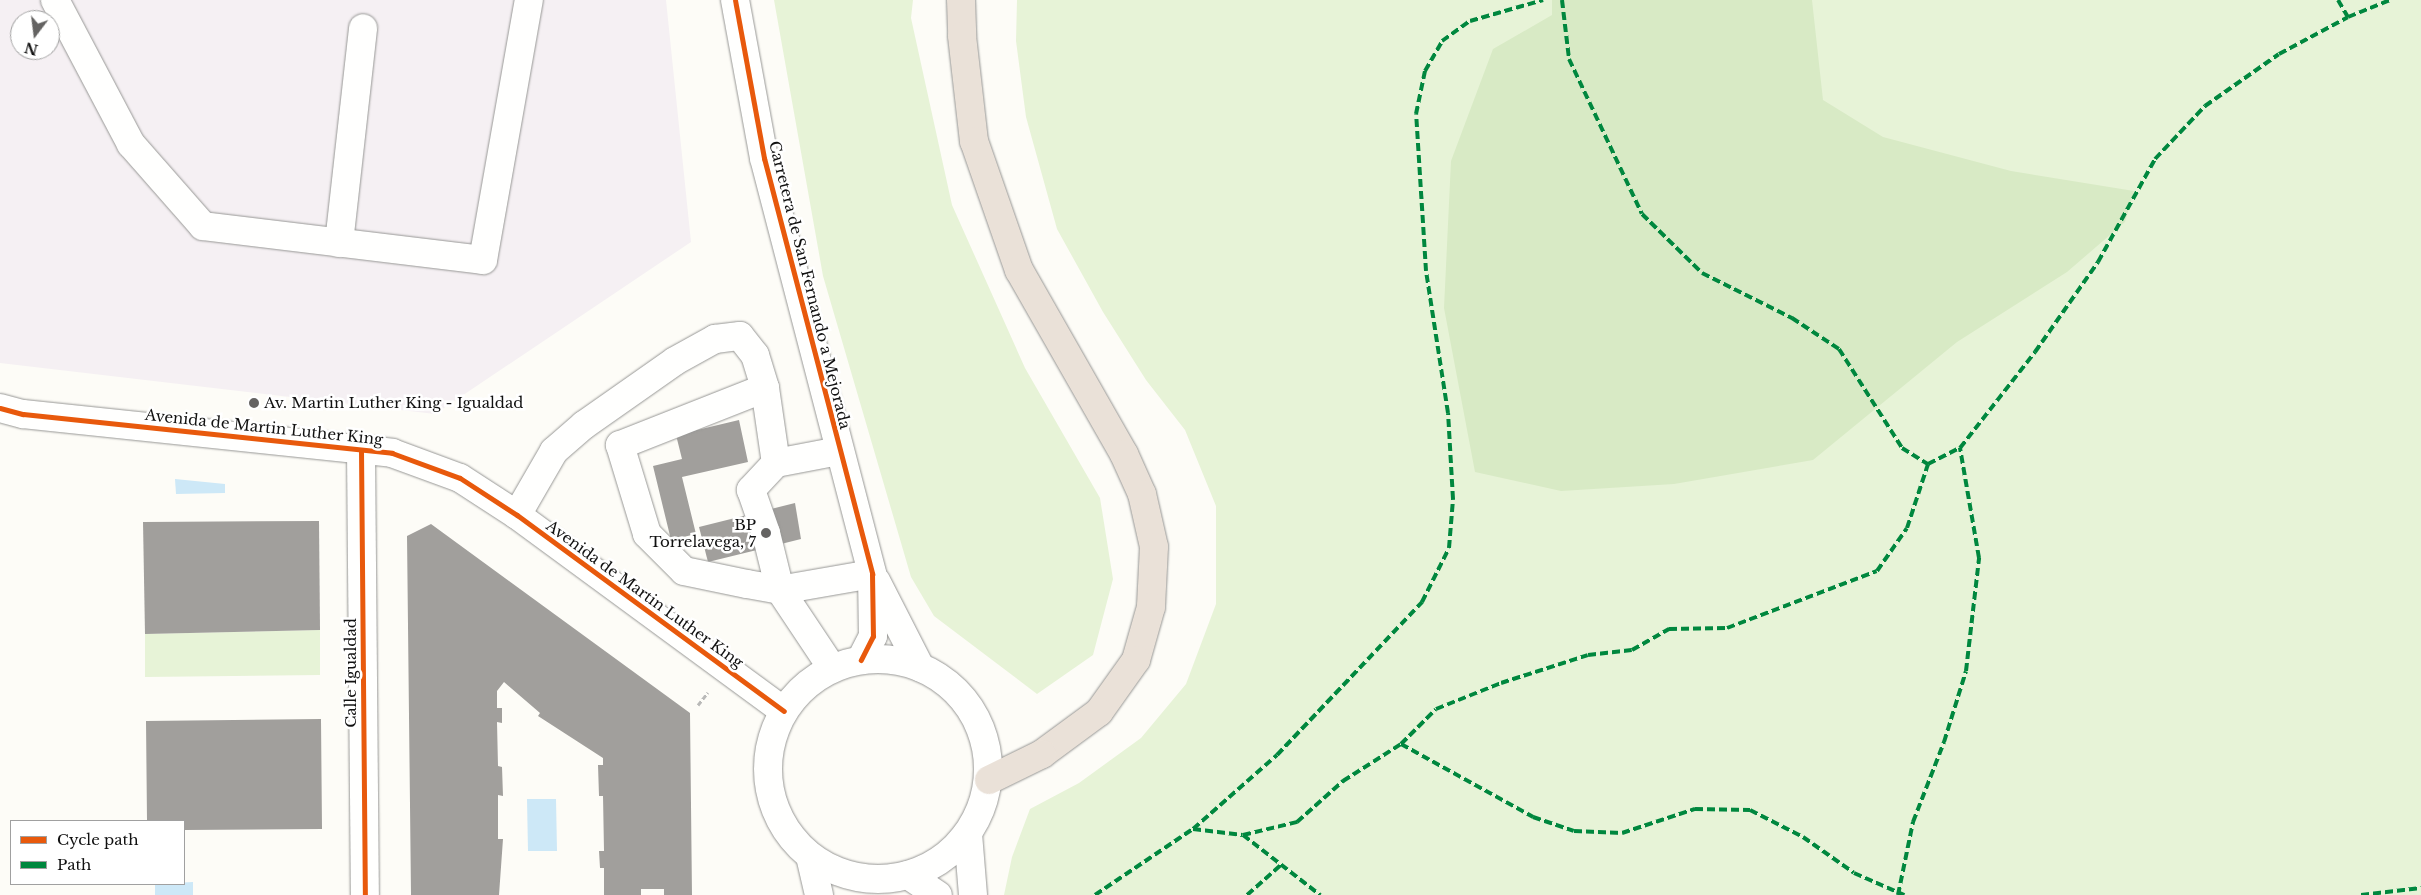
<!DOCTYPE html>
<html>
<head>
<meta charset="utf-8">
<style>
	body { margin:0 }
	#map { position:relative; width:2421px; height:895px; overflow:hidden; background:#fdfcf7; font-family:"Libre Baskerville",serif }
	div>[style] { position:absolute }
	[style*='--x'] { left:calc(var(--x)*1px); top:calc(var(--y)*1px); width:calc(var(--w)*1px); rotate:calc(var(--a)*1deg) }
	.industrial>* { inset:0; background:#f5f0f3 }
	.green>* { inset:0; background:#e7f3d7 }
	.forest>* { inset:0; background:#d8eac5 }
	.water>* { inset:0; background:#cde8f7 }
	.building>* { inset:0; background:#a19f9c }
	.path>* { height:3px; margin-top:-1.5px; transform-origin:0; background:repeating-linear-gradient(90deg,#b9b9b8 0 5px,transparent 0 7.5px) }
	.roads { filter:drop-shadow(0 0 1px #979795) drop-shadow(0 0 1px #979795) }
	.minor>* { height:28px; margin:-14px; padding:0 14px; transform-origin:14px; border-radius:14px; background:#fffffe }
	.minor>.ring { margin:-14px; padding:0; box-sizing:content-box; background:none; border:28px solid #fffffe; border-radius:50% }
	.highway>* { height:28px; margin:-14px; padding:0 14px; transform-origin:14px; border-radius:14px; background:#eae1d8 }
	.quiet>* { height:4px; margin-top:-2px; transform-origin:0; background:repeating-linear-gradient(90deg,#00873e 0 8px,transparent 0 12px) }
	.cycleway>* { height:5px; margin:-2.5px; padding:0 2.5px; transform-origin:2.5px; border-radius:2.5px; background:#e8590c }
	.dots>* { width:14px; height:14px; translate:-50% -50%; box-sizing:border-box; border:2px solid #fff; border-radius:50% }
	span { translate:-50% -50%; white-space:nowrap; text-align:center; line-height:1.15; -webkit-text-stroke:5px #fff; paint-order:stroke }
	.street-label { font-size:15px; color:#111 }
	.poi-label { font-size:15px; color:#111 }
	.left { translate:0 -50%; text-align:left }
	.right { translate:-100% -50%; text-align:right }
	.legend { position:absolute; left:10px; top:820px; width:175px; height:65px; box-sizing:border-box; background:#fff; border:1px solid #a0a0a0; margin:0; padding:6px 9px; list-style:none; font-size:15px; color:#111 }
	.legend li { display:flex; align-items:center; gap:10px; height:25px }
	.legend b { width:25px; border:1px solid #a0a0a0 }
	.north { position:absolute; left:10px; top:10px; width:50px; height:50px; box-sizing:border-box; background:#fff; border:1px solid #a0a0a0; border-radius:50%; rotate:195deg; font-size:14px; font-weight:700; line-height:20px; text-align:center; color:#111 }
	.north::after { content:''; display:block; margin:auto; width:18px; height:22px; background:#646362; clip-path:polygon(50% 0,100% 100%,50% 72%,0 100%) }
</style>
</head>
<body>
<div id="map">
	<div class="industrial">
		<div style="clip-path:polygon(evenodd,0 0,666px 0,691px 242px,435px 414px,0 363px,0 0,20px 20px,50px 20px,50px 50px,20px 50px,20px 20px)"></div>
	</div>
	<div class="green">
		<div style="clip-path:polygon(774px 0,913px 0,911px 18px,952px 205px,1025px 368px,1100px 498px,1113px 579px,1093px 655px,1037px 694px,934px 616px,911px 577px,823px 276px)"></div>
		<div style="clip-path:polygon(1017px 0,2421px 0,2421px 895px,1004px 895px,1012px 857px,1030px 809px,1079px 783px,1141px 738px,1186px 684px,1216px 604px,1216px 506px,1185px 430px,1146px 380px,1103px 312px,1057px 229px,1026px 117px,1016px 41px)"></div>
		<div style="clip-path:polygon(320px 630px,320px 675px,145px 677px,145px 634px)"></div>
	</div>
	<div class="forest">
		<div style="clip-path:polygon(1552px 0,1812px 0,1823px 100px,1883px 137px,2011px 171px,2134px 191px,2125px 222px,2067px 272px,1957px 342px,1813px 460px,1674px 484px,1561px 491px,1475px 472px,1444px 308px,1451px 161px,1493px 49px,1552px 15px)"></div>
	</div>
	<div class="water">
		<div style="clip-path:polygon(175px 479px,225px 484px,225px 493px,176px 494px)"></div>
		<div style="clip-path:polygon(527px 799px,556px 799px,557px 851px,528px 851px)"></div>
		<div style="clip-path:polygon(193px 882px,193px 895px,155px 895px,155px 884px)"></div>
	</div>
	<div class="building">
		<div style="clip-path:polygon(739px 420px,748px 462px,682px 477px,696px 534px,671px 540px,653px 466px,682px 459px,676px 435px)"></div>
		<div style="clip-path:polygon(795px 503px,801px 539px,708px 562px,699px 527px)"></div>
		<div style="clip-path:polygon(319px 521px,320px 630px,145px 634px,143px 522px)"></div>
		<div style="clip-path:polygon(431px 524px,690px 713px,692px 895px,664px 895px,664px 889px,641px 889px,641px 895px,604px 895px,604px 868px,600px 868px,599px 851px,604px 851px,603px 796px,599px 796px,598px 765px,603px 765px,603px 758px,538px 716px,540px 713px,504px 682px,497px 691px,497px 708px,502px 708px,502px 723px,497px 722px,498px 766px,502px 767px,503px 796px,498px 795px,498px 839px,503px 839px,499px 895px,411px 895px,407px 536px)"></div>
		<div style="clip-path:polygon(321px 719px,322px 829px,184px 830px,184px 821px,147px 821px,146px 721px)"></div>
	</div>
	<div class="path">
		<div style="--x:698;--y:705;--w:16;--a:-52"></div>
	</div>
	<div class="roads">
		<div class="minor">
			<div style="--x:55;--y:0;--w:163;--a:62.2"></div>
			<div style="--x:131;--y:144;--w:109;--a:48.7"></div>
			<div style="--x:203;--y:226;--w:282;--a:6.9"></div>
			<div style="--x:483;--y:260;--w:264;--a:-80"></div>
			<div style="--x:735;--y:0;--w:161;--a:79.6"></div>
			<div style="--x:764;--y:158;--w:430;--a:75.4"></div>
			<div style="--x:872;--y:574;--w:62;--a:89.1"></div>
			<div style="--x:873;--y:636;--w:27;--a:117"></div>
			<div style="--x:339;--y:243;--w:216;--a:-83.6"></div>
			<div style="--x:765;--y:388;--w:156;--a:158.5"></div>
			<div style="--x:620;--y:445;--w:93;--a:73.1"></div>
			<div style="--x:647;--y:534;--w:52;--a:45"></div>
			<div style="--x:684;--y:571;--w:64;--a:11.7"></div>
			<div style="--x:747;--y:584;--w:34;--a:10"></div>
			<div style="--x:780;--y:590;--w:93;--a:-9.9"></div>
			<div style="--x:0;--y:408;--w:24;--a:15"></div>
			<div style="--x:23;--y:414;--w:371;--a:6"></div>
			<div style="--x:392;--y:453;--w:72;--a:20.2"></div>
			<div style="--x:460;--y:478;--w:68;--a:33"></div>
			<div style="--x:517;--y:515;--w:331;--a:36.3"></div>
			<div style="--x:361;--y:450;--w:445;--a:89.5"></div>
			<div style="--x:776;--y:463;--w:64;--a:-10.8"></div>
			<div style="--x:517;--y:515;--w:74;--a:-60"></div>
			<div style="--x:554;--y:451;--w:40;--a:-41"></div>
			<div style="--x:584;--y:425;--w:111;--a:-35.1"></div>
			<div style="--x:675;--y:361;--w:46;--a:-28.8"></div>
			<div style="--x:715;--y:339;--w:25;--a:-7"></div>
			<div style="--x:740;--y:336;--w:24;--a:52"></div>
			<div style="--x:755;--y:355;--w:34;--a:73"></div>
			<div style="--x:765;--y:388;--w:76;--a:81.7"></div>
			<div style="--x:776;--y:463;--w:37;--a:133"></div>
			<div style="--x:751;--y:490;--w:46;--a:70.8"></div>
			<div style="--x:766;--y:533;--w:59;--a:76.2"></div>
			<div style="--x:780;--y:590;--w:94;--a:56.3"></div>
			<div style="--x:876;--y:581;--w:97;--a:62.9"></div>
			<div class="ring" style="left:768px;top:659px;width:192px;height:192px"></div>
			<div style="--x:968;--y:834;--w:61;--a:85.3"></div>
			<div style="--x:810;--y:856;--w:40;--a:77"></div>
			<div style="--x:908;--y:875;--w:36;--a:34"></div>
		</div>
		<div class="highway">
			<div style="--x:961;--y:0;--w:36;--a:88"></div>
			<div style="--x:962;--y:36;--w:106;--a:83.5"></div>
			<div style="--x:974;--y:141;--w:137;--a:70.8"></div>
			<div style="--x:1019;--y:270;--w:212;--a:60.3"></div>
			<div style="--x:1124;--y:454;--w:44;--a:65.8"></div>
			<div style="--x:1142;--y:494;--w:54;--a:77.2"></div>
			<div style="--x:1154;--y:547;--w:60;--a:92.9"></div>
			<div style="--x:1151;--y:607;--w:55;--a:105.8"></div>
			<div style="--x:1136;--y:660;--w:64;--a:125.4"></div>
			<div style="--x:1099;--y:712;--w:71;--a:143.6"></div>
			<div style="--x:1042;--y:754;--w:59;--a:153.9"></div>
		</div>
	</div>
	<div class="quiet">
		<div style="--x:1562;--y:0;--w:59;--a:83.2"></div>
		<div style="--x:1569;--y:59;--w:171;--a:64.8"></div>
		<div style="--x:1642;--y:214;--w:84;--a:44.5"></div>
		<div style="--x:1702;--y:273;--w:101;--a:26.6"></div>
		<div style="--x:1792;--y:318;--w:56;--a:33.4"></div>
		<div style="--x:1839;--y:349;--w:117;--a:57.5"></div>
		<div style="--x:1902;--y:448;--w:31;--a:32"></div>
		<div style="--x:1928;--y:464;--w:36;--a:-27"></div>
		<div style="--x:2338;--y:0;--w:20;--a:60"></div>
		<div style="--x:1401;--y:744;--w:151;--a:28.9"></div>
		<div style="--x:1533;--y:817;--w:43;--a:18.9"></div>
		<div style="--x:1574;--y:831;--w:48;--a:2.4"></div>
		<div style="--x:1622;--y:833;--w:77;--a:-18.2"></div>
		<div style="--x:1695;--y:809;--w:55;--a:1"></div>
		<div style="--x:1750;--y:810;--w:59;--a:27"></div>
		<div style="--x:1803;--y:837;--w:62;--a:35.2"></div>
		<div style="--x:1854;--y:873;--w:55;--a:23.7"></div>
		<div style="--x:1193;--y:829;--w:112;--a:-41.4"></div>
		<div style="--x:1277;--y:755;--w:211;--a:-46.5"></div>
		<div style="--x:1422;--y:602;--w:60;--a:-63.4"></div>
		<div style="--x:1449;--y:548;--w:49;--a:-85.3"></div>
		<div style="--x:1453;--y:499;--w:86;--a:-93.3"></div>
		<div style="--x:1448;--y:413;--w:144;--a:-98.8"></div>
		<div style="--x:1426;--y:271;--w:157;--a:-93.6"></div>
		<div style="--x:1416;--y:114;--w:44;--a:-78.2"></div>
		<div style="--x:1425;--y:71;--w:34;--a:-60"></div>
		<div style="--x:1442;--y:41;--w:34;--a:-36"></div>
		<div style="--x:1470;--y:21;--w:76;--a:-16"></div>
		<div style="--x:1243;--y:835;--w:98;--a:37.9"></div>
		<div style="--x:1095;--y:895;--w:118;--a:-34"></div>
		<div style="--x:1193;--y:829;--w:50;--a:6.8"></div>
		<div style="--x:1243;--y:835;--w:56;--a:-13.5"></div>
		<div style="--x:1297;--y:822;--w:62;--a:-41.7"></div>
		<div style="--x:1343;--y:781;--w:69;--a:-32.5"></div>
		<div style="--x:1401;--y:744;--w:49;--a:-45"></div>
		<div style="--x:1436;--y:709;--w:70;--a:-21.8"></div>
		<div style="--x:1501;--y:683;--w:91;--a:-17.8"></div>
		<div style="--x:1588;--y:655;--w:44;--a:-6.5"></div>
		<div style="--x:1632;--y:650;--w:43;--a:-29.6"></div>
		<div style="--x:1669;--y:629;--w:58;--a:-1"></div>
		<div style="--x:1727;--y:628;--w:160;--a:-20.8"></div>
		<div style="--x:1877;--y:571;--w:52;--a:-55.1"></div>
		<div style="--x:1907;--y:528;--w:67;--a:-71.8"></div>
		<div style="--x:1247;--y:895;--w:47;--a:-41.5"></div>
		<div style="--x:1898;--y:895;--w:75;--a:-78.4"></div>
		<div style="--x:1913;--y:822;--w:86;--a:-68.8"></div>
		<div style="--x:1944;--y:742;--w:74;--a:-72.8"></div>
		<div style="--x:1966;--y:671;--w:114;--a:-83.4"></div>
		<div style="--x:1979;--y:558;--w:112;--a:-99.8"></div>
		<div style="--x:1960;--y:448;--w:122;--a:-52"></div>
		<div style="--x:2035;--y:352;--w:110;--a:-55"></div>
		<div style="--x:2098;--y:262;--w:118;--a:-61"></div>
		<div style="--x:2155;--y:159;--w:73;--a:-46.7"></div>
		<div style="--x:2205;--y:106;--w:90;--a:-35.1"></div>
		<div style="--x:2279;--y:54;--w:78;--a:-28.2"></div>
		<div style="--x:2348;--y:17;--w:45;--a:-22"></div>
		<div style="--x:2361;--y:895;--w:60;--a:-6.7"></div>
	</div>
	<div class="cycleway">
		<div style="--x:735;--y:0;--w:161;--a:79.6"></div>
		<div style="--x:764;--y:158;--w:430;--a:75.4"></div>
		<div style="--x:872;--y:574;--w:62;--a:89.1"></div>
		<div style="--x:873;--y:636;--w:27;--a:117"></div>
		<div style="--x:0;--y:408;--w:24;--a:15"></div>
		<div style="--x:23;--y:414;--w:371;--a:6"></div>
		<div style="--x:392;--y:453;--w:72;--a:20.2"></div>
		<div style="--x:460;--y:478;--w:68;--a:33"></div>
		<div style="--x:517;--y:515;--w:331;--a:36.3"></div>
		<div style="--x:361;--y:450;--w:445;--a:89.5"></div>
	</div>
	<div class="dots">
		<div style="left:254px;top:403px;background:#646362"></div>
		<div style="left:766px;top:533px;background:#646362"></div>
	</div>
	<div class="street-label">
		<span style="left:810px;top:285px;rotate:76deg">Carretera de San Fernando a Mejorada</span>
		<span style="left:264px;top:427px;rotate:6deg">Avenida de Martin Luther King</span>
		<span style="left:645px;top:594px;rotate:36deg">Avenida de Martin Luther King</span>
		<span style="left:351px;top:673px;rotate:-90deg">Calle Igualdad</span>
	</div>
	<div class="poi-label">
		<span class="left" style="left:264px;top:403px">Av. Martin Luther King - Igualdad</span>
		<span class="right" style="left:756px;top:533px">BP<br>Torrelavega, 7</span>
	</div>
	<ul class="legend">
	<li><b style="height:6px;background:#e8590c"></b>Cycle path</li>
	<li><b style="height:6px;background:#00873e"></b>Path</li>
	</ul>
	<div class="north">N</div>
</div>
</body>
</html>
